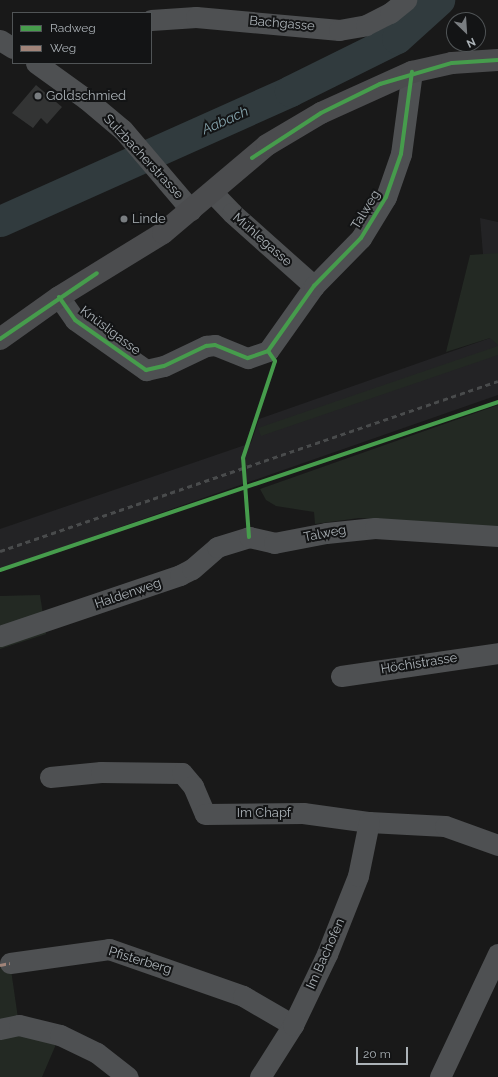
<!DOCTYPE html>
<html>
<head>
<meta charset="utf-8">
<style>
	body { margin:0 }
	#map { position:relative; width:498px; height:1077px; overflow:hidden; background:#191919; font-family:Raleway,sans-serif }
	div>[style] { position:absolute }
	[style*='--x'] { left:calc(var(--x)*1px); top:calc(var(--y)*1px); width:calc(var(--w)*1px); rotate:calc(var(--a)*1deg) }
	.built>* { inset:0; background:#232325 }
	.green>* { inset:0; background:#232923 }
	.river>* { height:31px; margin:-15.5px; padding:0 15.5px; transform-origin:15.5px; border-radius:15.5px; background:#313b3e }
	.building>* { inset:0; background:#333434 }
	.minor>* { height:21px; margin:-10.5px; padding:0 10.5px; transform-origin:10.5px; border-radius:10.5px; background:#4e5052 }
	.major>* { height:22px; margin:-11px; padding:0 11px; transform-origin:11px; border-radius:11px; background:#4b4c4e }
	.rail>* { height:3px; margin-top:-1.5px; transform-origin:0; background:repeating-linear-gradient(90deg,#494b4c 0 5px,transparent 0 9px) }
	.quiet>* { height:3px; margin-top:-1.5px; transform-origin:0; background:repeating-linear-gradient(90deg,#a18479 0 6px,transparent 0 9px) }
	.cycleway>* { height:4px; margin:-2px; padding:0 2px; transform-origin:2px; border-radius:2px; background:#469c4c }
	.dots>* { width:11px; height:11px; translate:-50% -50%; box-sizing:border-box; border:2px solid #131415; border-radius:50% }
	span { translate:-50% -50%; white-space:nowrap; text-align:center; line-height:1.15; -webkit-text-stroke:4px #131415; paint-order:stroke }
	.street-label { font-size:13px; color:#acb3b8 }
	.poi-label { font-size:13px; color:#acb3b8 }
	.left { translate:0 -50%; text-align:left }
	.water-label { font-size:14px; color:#87a6af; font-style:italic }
	.legend { position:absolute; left:12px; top:12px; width:140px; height:52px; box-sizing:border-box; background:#131415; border:1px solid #505456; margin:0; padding:5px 7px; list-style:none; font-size:12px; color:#acb3b8 }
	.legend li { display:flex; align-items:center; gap:8px; height:20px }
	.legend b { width:20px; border:1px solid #505456 }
	.north { position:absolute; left:446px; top:12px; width:40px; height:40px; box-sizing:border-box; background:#131415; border:1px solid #505456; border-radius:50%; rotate:155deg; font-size:11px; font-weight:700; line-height:16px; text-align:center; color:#acb3b8 }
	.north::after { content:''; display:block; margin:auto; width:14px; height:18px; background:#797d80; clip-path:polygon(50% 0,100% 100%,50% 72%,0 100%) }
	.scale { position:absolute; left:356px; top:1047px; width:52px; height:18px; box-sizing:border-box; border:2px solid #acb3b8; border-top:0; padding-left:5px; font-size:12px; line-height:14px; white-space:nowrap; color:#acb3b8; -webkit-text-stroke:3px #131415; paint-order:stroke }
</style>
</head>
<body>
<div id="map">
	<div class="built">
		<div style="clip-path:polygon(480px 218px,498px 222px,498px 395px,0 569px,0 529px,251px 443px,259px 419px,490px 338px)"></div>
	</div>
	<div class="green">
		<div style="clip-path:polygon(498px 253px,498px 345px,490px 338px,446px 352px,470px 255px)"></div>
		<div style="clip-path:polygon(498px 346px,498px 355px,261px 436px,258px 428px)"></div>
		<div style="clip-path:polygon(498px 405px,498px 527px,359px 518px,315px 524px,314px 512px,276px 506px,266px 500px,260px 489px)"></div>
		<div style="clip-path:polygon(40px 595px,46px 634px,0 649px,0 596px)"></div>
		<div style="clip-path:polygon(10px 963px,19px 1025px,60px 1035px,42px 1077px,0 1077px,0 965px)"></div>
	</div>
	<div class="river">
		<div style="--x:0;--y:221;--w:318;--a:-24.1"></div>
		<div style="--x:290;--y:91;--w:119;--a:-26.4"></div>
		<div style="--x:397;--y:38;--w:57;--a:-42.1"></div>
	</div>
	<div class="building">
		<div style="clip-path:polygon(36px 85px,62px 107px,47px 124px,41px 118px,33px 128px,12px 113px)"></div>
	</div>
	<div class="minor">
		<div style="--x:151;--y:20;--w:45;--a:-3.8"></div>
		<div style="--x:196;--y:17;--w:144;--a:5.2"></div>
		<div style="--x:339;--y:30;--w:27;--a:-10"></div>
		<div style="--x:366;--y:25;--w:27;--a:-27"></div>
		<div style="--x:390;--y:13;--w:21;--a:-39"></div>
		<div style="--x:0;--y:40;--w:15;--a:32"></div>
		<div style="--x:36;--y:63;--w:62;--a:35.8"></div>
		<div style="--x:86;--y:99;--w:48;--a:40"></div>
		<div style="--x:123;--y:130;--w:105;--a:49.6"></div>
		<div style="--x:212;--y:192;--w:29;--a:46"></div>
		<div style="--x:232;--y:213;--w:110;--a:41.7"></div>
		<div style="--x:59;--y:297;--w:28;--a:55"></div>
		<div style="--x:75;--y:320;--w:87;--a:35.2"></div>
		<div style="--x:146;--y:370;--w:18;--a:-13"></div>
		<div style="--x:164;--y:366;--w:47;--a:-25.5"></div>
		<div style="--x:206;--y:346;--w:9;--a:-6"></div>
		<div style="--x:215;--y:345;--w:35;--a:22"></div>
		<div style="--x:248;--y:358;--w:21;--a:-19"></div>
		<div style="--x:268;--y:351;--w:80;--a:-54.7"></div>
		<div style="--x:314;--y:286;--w:67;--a:-45.6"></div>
		<div style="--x:361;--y:238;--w:48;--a:-58.6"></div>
		<div style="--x:386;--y:197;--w:46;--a:-70.8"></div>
		<div style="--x:401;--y:154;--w:83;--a:-82.4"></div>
		<div style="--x:0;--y:636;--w:190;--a:-18.7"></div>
		<div style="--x:180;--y:575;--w:13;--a:-27"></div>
		<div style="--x:192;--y:569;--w:33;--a:-41"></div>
		<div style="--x:217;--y:547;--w:34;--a:-17"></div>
		<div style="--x:249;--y:537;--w:26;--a:13"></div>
		<div style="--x:274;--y:543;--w:53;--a:-10.9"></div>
		<div style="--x:326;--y:533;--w:49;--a:-5.8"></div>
		<div style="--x:375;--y:528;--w:123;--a:3.7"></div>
		<div style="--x:341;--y:676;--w:159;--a:-8.3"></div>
		<div style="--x:50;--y:777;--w:51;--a:-5.6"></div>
		<div style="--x:101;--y:772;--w:81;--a:0.7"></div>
		<div style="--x:182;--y:773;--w:17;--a:50"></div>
		<div style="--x:193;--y:786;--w:30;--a:67"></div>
		<div style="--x:205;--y:814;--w:98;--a:-0.6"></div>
		<div style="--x:303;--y:813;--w:67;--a:7.8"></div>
		<div style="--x:369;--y:822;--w:76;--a:3"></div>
		<div style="--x:445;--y:826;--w:56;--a:19.7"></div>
		<div style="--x:10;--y:963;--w:100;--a:-8"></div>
		<div style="--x:109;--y:949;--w:142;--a:19.3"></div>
		<div style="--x:243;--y:996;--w:58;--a:30.1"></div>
		<div style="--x:0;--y:1029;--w:19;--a:-12"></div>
		<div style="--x:19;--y:1025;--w:42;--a:13.7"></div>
		<div style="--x:60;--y:1035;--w:41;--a:25.9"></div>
		<div style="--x:97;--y:1053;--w:39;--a:38"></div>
		<div style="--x:260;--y:1077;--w:62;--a:-57.6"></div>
		<div style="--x:293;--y:1025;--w:79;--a:-64.4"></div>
		<div style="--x:327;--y:954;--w:84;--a:-68.3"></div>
		<div style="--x:358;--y:876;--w:55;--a:-78.5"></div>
		<div style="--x:440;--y:1077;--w:136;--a:-64.8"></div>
	</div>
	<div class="major">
		<div style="--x:0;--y:339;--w:72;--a:-35.4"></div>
		<div style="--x:59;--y:297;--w:122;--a:-31.6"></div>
		<div style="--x:163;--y:233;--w:136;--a:-40.2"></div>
		<div style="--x:267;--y:145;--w:63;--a:-30.7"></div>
		<div style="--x:321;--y:113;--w:100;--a:-24.3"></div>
		<div style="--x:412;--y:72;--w:41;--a:-12.7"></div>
		<div style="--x:452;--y:63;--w:46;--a:-3.7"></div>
	</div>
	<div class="rail">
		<div style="--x:0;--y:551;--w:526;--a:-18.85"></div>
	</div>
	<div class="quiet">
		<div style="--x:0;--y:965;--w:10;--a:-11"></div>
	</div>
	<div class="cycleway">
		<div style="--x:252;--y:158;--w:82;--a:-33.1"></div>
		<div style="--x:321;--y:113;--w:66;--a:-26.2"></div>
		<div style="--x:380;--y:84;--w:75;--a:-16.3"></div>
		<div style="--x:452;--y:63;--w:46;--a:-3.7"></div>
		<div style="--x:59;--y:297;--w:28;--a:55"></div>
		<div style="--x:75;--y:320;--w:87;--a:35.2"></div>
		<div style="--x:146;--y:370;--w:18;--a:-13"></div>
		<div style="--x:164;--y:366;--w:47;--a:-25.5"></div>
		<div style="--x:206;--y:346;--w:9;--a:-6"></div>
		<div style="--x:215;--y:345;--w:35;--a:22"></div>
		<div style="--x:248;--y:358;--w:21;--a:-19"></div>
		<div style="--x:268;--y:351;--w:80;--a:-54.7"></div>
		<div style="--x:314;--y:286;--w:67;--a:-45.6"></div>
		<div style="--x:361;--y:238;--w:48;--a:-58.6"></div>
		<div style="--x:386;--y:197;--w:46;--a:-70.8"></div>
		<div style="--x:401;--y:154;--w:83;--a:-82.4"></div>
		<div style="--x:0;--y:339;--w:117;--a:-34.2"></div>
		<div style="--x:249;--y:537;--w:79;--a:-94.3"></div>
		<div style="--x:243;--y:458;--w:102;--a:-71.7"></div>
		<div style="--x:275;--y:361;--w:12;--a:-125"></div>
		<div style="--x:0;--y:570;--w:526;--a:-18.64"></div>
	</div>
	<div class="dots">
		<div style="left:38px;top:96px;background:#797d80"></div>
		<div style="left:124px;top:219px;background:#797d80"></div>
	</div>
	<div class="street-label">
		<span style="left:282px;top:24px;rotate:5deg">Bachgasse</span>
		<span style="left:143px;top:157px;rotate:47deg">Sulzbacherstrasse</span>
		<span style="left:366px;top:210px;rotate:-59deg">Talweg</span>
		<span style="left:262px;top:240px;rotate:41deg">Mühlegasse</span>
		<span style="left:110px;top:331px;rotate:37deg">Knüsligasse</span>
		<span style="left:325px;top:534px;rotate:-11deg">Talweg</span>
		<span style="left:128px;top:594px;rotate:-19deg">Haldenweg</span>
		<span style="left:419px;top:664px;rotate:-9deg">Höchistrasse</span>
		<span style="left:264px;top:813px">Im Chapf</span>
		<span style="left:326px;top:954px;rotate:-66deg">Im Bachofen</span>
		<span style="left:140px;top:961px;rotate:17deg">Pfisterberg</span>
	</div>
	<div class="poi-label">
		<span class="left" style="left:46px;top:96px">Goldschmied</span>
		<span class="left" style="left:132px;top:219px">Linde</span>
	</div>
	<div class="water-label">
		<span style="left:225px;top:120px;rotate:-24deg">Aabach</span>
	</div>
	<ul class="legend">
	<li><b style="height:5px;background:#469c4c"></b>Radweg</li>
	<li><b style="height:5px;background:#a18479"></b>Weg</li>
	</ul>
	<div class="north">N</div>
	<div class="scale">20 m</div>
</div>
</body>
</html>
